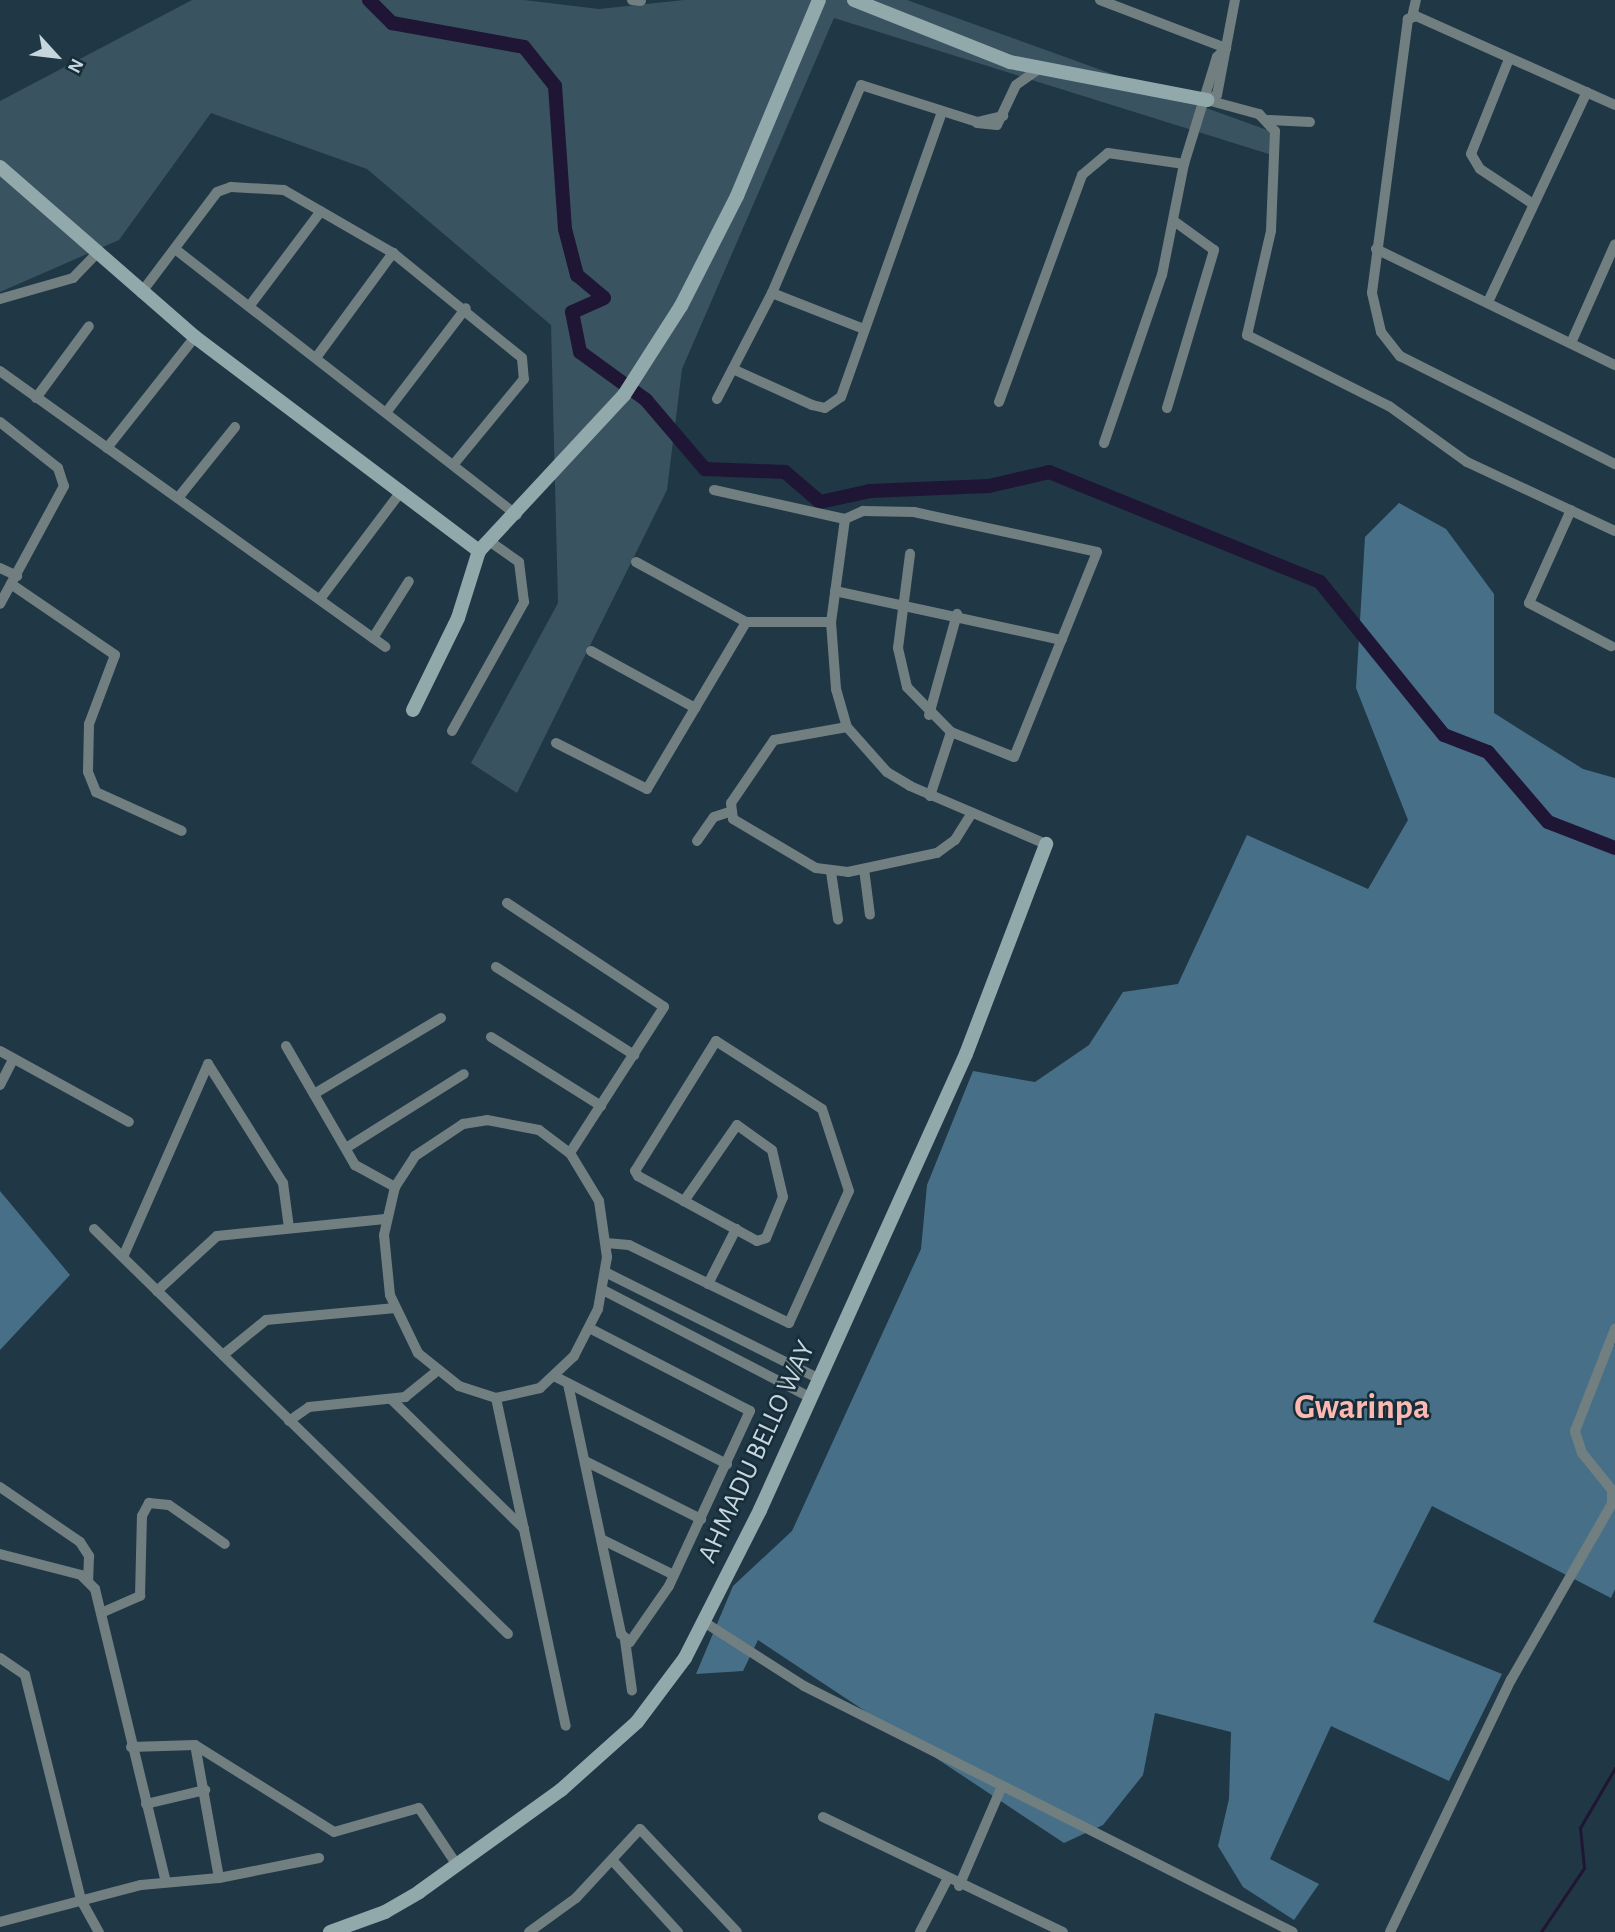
<!DOCTYPE html>
<html>
<head>
<meta charset="utf-8">
<style>
	body { margin:0 }
	#map { position:relative; width:1615px; height:1932px; overflow:hidden; background:#203745; font-family:"Alegreya Sans",sans-serif }
	div>[style] { position:absolute }
	[style*='--x'] { left:calc(var(--x)*1px); top:calc(var(--y)*1px); width:calc(var(--w)*1px); rotate:calc(var(--a)*1deg) }
	.green>* { inset:0; background:#3a5361 }
	.forest>* { inset:0; background:#477088 }
	.stream>* { height:2.5px; margin:-1.25px; padding:0 1.25px; transform-origin:1.25px; border-radius:1.25px; background:#1f1635 }
	.river>* { height:14px; margin:-7px; padding:0 7px; transform-origin:7px; border-radius:7px; background:#1f1635 }
	.street>* { height:10px; margin:-5px; padding:0 5px; transform-origin:5px; border-radius:5px; background:#717f81 }
	.secondary>* { height:14px; margin:-7px; padding:0 7px; transform-origin:7px; border-radius:7px; background:#92a9ac }
	span { translate:-50% -50%; white-space:nowrap; text-align:center; line-height:1.15; -webkit-text-stroke:5px #162d3a; paint-order:stroke }
	.street-label { font-size:28px; color:#c7d5dd }
	.district-label { font-size:35px; color:#fdb9b1; font-weight:700 }
	.north { position:absolute; left:21px; top:21px; width:70px; height:70px; -webkit-text-stroke:5px #162d3a; paint-order:stroke; rotate:117deg; font-size:19px; font-weight:700; line-height:28px; text-align:center; color:#c7d5dd }
	.north::after { content:''; display:block; margin:auto; width:24px; height:32px; background:#c7d5dd; clip-path:polygon(50% 0,100% 100%,50% 72%,0 100%) }
</style>
</head>
<body>
<div id="map">
	<div class="green">
		<div style="clip-path:polygon(192px 0,524px 0,599px 9px,684px 0,907px 0,1273px 132px,1272px 155px,834px 18px,682px 369px,667px 490px,517px 793px,471px 763px,558px 603px,551px 325px,367px 169px,211px 113px,119px 240px,0 292px,0 101px)"></div>
	</div>
	<div class="forest">
		<div style="clip-path:polygon(1399px 503px,1446px 529px,1494px 594px,1494px 713px,1583px 769px,1615px 778px,1615px 1327px,1609px 1342px,1615px 1345px,1615px 1589px,1611px 1598px,1432px 1506px,1373px 1622px,1502px 1674px,1449px 1781px,1331px 1726px,1270px 1859px,1319px 1884px,1294px 1920px,1243px 1887px,1218px 1846px,1229px 1799px,1231px 1732px,1155px 1713px,1143px 1775px,1103px 1825px,1064px 1843px,758px 1640px,743px 1671px,696px 1674px,733px 1586px,792px 1531px,921px 1249px,927px 1185px,973px 1071px,1035px 1082px,1089px 1045px,1123px 992px,1178px 984px,1247px 835px,1368px 889px,1408px 820px,1356px 688px,1365px 537px)"></div>
		<div style="clip-path:polygon(0 1191px,70px 1275px,0 1350px)"></div>
	</div>
	<div class="stream">
		<div style="--x:1541;--y:1932;--w:77;--a:-56.1"></div>
		<div style="--x:1584;--y:1868;--w:40;--a:-95.7"></div>
		<div style="--x:1580;--y:1828;--w:69;--a:-59.7"></div>
	</div>
	<div class="river">
		<div style="--x:369;--y:0;--w:33;--a:45"></div>
		<div style="--x:392;--y:23;--w:134;--a:10.3"></div>
		<div style="--x:524;--y:47;--w:50;--a:51.5"></div>
		<div style="--x:555;--y:86;--w:143;--a:86"></div>
		<div style="--x:565;--y:229;--w:48;--a:75.4"></div>
		<div style="--x:577;--y:275;--w:35;--a:40"></div>
		<div style="--x:604;--y:298;--w:35;--a:156"></div>
		<div style="--x:572;--y:312;--w:41;--a:78.7"></div>
		<div style="--x:580;--y:352;--w:82;--a:36"></div>
		<div style="--x:646;--y:400;--w:91;--a:49.5"></div>
		<div style="--x:705;--y:469;--w:80;--a:2.1"></div>
		<div style="--x:785;--y:472;--w:46;--a:40.6"></div>
		<div style="--x:820;--y:502;--w:51;--a:-12.4"></div>
		<div style="--x:870;--y:491;--w:119;--a:-2.4"></div>
		<div style="--x:989;--y:486;--w:62;--a:-13.1"></div>
		<div style="--x:1049;--y:472;--w:292;--a:22.1"></div>
		<div style="--x:1320;--y:582;--w:197;--a:51"></div>
		<div style="--x:1444;--y:735;--w:47;--a:21.1"></div>
		<div style="--x:1488;--y:752;--w:92;--a:49.4"></div>
		<div style="--x:1548;--y:822;--w:72;--a:21.2"></div>
	</div>
	<div class="street">
		<div style="--x:632;--y:0;--w:9;--a:6"></div>
		<div style="--x:1100;--y:0;--w:135;--a:20.9"></div>
		<div style="--x:1412;--y:17;--w:17;--a:-77"></div>
		<div style="--x:1509;--y:59;--w:102;--a:111.8"></div>
		<div style="--x:1471;--y:154;--w:17;--a:59"></div>
		<div style="--x:1480;--y:169;--w:64;--a:33.4"></div>
		<div style="--x:1207;--y:100;--w:54;--a:15.1"></div>
		<div style="--x:1259;--y:114;--w:23;--a:47"></div>
		<div style="--x:1275;--y:131;--w:100;--a:92.3"></div>
		<div style="--x:1271;--y:231;--w:107;--a:103"></div>
		<div style="--x:1247;--y:335;--w:159;--a:26.6"></div>
		<div style="--x:1389;--y:406;--w:96;--a:35.7"></div>
		<div style="--x:1467;--y:462;--w:163;--a:25"></div>
		<div style="--x:1207;--y:100;--w:11;--a:-27"></div>
		<div style="--x:1217;--y:95;--w:97;--a:-79.3"></div>
		<div style="--x:1615;--y:105;--w:218;--a:-155.9"></div>
		<div style="--x:1416;--y:16;--w:9;--a:159"></div>
		<div style="--x:1408;--y:19;--w:276;--a:97.5"></div>
		<div style="--x:1372;--y:293;--w:40;--a:77"></div>
		<div style="--x:1381;--y:332;--w:31;--a:52"></div>
		<div style="--x:1400;--y:356;--w:241;--a:26.7"></div>
		<div style="--x:1269;--y:120;--w:41;--a:2.8"></div>
		<div style="--x:977;--y:123;--w:20;--a:6"></div>
		<div style="--x:997;--y:125;--w:44;--a:-64.6"></div>
		<div style="--x:1016;--y:85;--w:28;--a:-35"></div>
		<div style="--x:175;--y:249;--w:433;--a:37.9"></div>
		<div style="--x:1376;--y:249;--w:266;--a:25.9"></div>
		<div style="--x:141;--y:293;--w:126;--a:-53"></div>
		<div style="--x:217;--y:192;--w:15;--a:-20"></div>
		<div style="--x:231;--y:187;--w:53;--a:3.2"></div>
		<div style="--x:284;--y:190;--w:126;--a:30"></div>
		<div style="--x:393;--y:253;--w:166;--a:39.1"></div>
		<div style="--x:522;--y:358;--w:21;--a:85"></div>
		<div style="--x:524;--y:379;--w:110;--a:129.5"></div>
		<div style="--x:772;--y:293;--w:99;--a:21.4"></div>
		<div style="--x:0;--y:299;--w:76;--a:-16"></div>
		<div style="--x:73;--y:278;--w:35;--a:-46"></div>
		<div style="--x:1488;--y:302;--w:232;--a:-64.8"></div>
		<div style="--x:251;--y:304;--w:116;--a:-53"></div>
		<div style="--x:1571;--y:343;--w:108;--a:-66"></div>
		<div style="--x:318;--y:355;--w:127;--a:-53.7"></div>
		<div style="--x:735;--y:370;--w:85;--a:24.4"></div>
		<div style="--x:812;--y:405;--w:13;--a:13"></div>
		<div style="--x:825;--y:408;--w:19;--a:-35"></div>
		<div style="--x:841;--y:397;--w:300;--a:-70.5"></div>
		<div style="--x:0;--y:371;--w:474;--a:35.6"></div>
		<div style="--x:36;--y:398;--w:89;--a:-53.6"></div>
		<div style="--x:717;--y:399;--w:119;--a:-62.6"></div>
		<div style="--x:772;--y:293;--w:226;--a:-66.8"></div>
		<div style="--x:861;--y:85;--w:122;--a:17.7"></div>
		<div style="--x:977;--y:122;--w:27;--a:-13"></div>
		<div style="--x:999;--y:402;--w:242;--a:-69.9"></div>
		<div style="--x:1082;--y:175;--w:34;--a:-40"></div>
		<div style="--x:1108;--y:153;--w:77;--a:8.2"></div>
		<div style="--x:1167;--y:408;--w:165;--a:-73.4"></div>
		<div style="--x:1214;--y:250;--w:49;--a:-144.1"></div>
		<div style="--x:388;--y:410;--w:128;--a:-52.6"></div>
		<div style="--x:0;--y:422;--w:74;--a:38.4"></div>
		<div style="--x:58;--y:468;--w:19;--a:72"></div>
		<div style="--x:64;--y:486;--w:134;--a:118.5"></div>
		<div style="--x:1104;--y:443;--w:178;--a:-71"></div>
		<div style="--x:1162;--y:275;--w:113;--a:-78.8"></div>
		<div style="--x:1184;--y:164;--w:112;--a:-72.9"></div>
		<div style="--x:1217;--y:57;--w:13;--a:-45"></div>
		<div style="--x:107;--y:448;--w:142;--a:-51.6"></div>
		<div style="--x:714;--y:490;--w:134;--a:12.5"></div>
		<div style="--x:845;--y:519;--w:20;--a:-24"></div>
		<div style="--x:863;--y:511;--w:51;--a:1.1"></div>
		<div style="--x:914;--y:512;--w:187;--a:12.3"></div>
		<div style="--x:1097;--y:552;--w:221;--a:112"></div>
		<div style="--x:1014;--y:757;--w:68;--a:-158.4"></div>
		<div style="--x:951;--y:732;--w:63;--a:-134.4"></div>
		<div style="--x:907;--y:687;--w:40;--a:-103"></div>
		<div style="--x:898;--y:648;--w:95;--a:-82.7"></div>
		<div style="--x:178;--y:498;--w:91;--a:-51.2"></div>
		<div style="--x:1571;--y:510;--w:102;--a:114.3"></div>
		<div style="--x:1529;--y:603;--w:93;--a:27.7"></div>
		<div style="--x:845;--y:519;--w:104;--a:97.7"></div>
		<div style="--x:831;--y:622;--w:67;--a:85.7"></div>
		<div style="--x:836;--y:689;--w:40;--a:74"></div>
		<div style="--x:847;--y:727;--w:60;--a:48.4"></div>
		<div style="--x:887;--y:772;--w:27;--a:31"></div>
		<div style="--x:910;--y:786;--w:148;--a:23.1"></div>
		<div style="--x:636;--y:562;--w:125;--a:28.6"></div>
		<div style="--x:746;--y:622;--w:85;--a:0"></div>
		<div style="--x:0;--y:568;--w:19;--a:25"></div>
		<div style="--x:11;--y:584;--w:126;--a:34.3"></div>
		<div style="--x:115;--y:655;--w:74;--a:110.6"></div>
		<div style="--x:89;--y:724;--w:48;--a:91.2"></div>
		<div style="--x:88;--y:772;--w:22;--a:68"></div>
		<div style="--x:96;--y:792;--w:94;--a:24.4"></div>
		<div style="--x:835;--y:591;--w:232;--a:12.2"></div>
		<div style="--x:320;--y:599;--w:136;--a:-53"></div>
		<div style="--x:373;--y:638;--w:67;--a:-57.7"></div>
		<div style="--x:591;--y:651;--w:119;--a:28.7"></div>
		<div style="--x:929;--y:715;--w:105;--a:-74.5"></div>
		<div style="--x:847;--y:727;--w:74;--a:169.9"></div>
		<div style="--x:774;--y:740;--w:76;--a:124.3"></div>
		<div style="--x:731;--y:803;--w:16;--a:83"></div>
		<div style="--x:733;--y:819;--w:96;--a:30.6"></div>
		<div style="--x:816;--y:868;--w:32;--a:7"></div>
		<div style="--x:848;--y:872;--w:91;--a:-12.1"></div>
		<div style="--x:937;--y:853;--w:22;--a:-36"></div>
		<div style="--x:955;--y:840;--w:32;--a:-58"></div>
		<div style="--x:452;--y:731;--w:148;--a:-60.8"></div>
		<div style="--x:524;--y:602;--w:40;--a:-97.1"></div>
		<div style="--x:519;--y:562;--w:35;--a:-145"></div>
		<div style="--x:556;--y:743;--w:102;--a:26.8"></div>
		<div style="--x:647;--y:789;--w:194;--a:-59.3"></div>
		<div style="--x:930;--y:796;--w:67;--a:-71.8"></div>
		<div style="--x:697;--y:841;--w:29;--a:-55"></div>
		<div style="--x:714;--y:817;--w:16;--a:-18"></div>
		<div style="--x:864;--y:869;--w:46;--a:82.6"></div>
		<div style="--x:831;--y:872;--w:48;--a:81.5"></div>
		<div style="--x:507;--y:903;--w:188;--a:33.5"></div>
		<div style="--x:664;--y:1007;--w:174;--a:122.8"></div>
		<div style="--x:496;--y:967;--w:164;--a:32.5"></div>
		<div style="--x:491;--y:1037;--w:130;--a:32.1"></div>
		<div style="--x:286;--y:1046;--w:138;--a:59.9"></div>
		<div style="--x:355;--y:1165;--w:46;--a:28.8"></div>
		<div style="--x:0;--y:1051;--w:147;--a:28.8"></div>
		<div style="--x:0;--y:1085;--w:29;--a:-63"></div>
		<div style="--x:314;--y:1094;--w:148;--a:-30.9"></div>
		<div style="--x:487;--y:1120;--w:53;--a:10.9"></div>
		<div style="--x:539;--y:1130;--w:39;--a:37"></div>
		<div style="--x:570;--y:1153;--w:56;--a:58.9"></div>
		<div style="--x:599;--y:1201;--w:57;--a:81.9"></div>
		<div style="--x:607;--y:1257;--w:53;--a:99.8"></div>
		<div style="--x:598;--y:1309;--w:53;--a:117.1"></div>
		<div style="--x:574;--y:1356;--w:47;--a:136.7"></div>
		<div style="--x:540;--y:1388;--w:45;--a:167.2"></div>
		<div style="--x:496;--y:1398;--w:39;--a:-162"></div>
		<div style="--x:459;--y:1386;--w:53;--a:-141.2"></div>
		<div style="--x:418;--y:1353;--w:64;--a:-115.8"></div>
		<div style="--x:390;--y:1295;--w:60;--a:-95.7"></div>
		<div style="--x:384;--y:1235;--w:49;--a:-77.1"></div>
		<div style="--x:395;--y:1187;--w:37;--a:-57"></div>
		<div style="--x:415;--y:1156;--w:58;--a:-33.7"></div>
		<div style="--x:463;--y:1124;--w:24;--a:-9"></div>
		<div style="--x:346;--y:1148;--w:139;--a:-32.1"></div>
		<div style="--x:94;--y:1229;--w:579;--a:44.37"></div>
		<div style="--x:606;--y:1243;--w:23;--a:5"></div>
		<div style="--x:629;--y:1245;--w:178;--a:26"></div>
		<div style="--x:789;--y:1323;--w:145;--a:-65.6"></div>
		<div style="--x:849;--y:1191;--w:86;--a:-108.2"></div>
		<div style="--x:822;--y:1109;--w:126;--a:-147.3"></div>
		<div style="--x:716;--y:1041;--w:153;--a:121.9"></div>
		<div style="--x:635;--y:1171;--w:6;--a:59"></div>
		<div style="--x:638;--y:1176;--w:52;--a:28.5"></div>
		<div style="--x:684;--y:1201;--w:83;--a:28.7"></div>
		<div style="--x:757;--y:1241;--w:9;--a:-18"></div>
		<div style="--x:766;--y:1238;--w:44;--a:-67.5"></div>
		<div style="--x:783;--y:1197;--w:48;--a:-103.2"></div>
		<div style="--x:772;--y:1150;--w:43;--a:-144.5"></div>
		<div style="--x:737;--y:1125;--w:93;--a:124.9"></div>
		<div style="--x:123;--y:1257;--w:211;--a:-66.2"></div>
		<div style="--x:208;--y:1064;--w:141;--a:57.8"></div>
		<div style="--x:283;--y:1183;--w:45;--a:82.4"></div>
		<div style="--x:607;--y:1273;--w:238;--a:26.5"></div>
		<div style="--x:708;--y:1284;--w:62;--a:-63"></div>
		<div style="--x:603;--y:1290;--w:234;--a:27.4"></div>
		<div style="--x:157;--y:1291;--w:81;--a:-42.5"></div>
		<div style="--x:217;--y:1236;--w:169;--a:-5.8"></div>
		<div style="--x:223;--y:1355;--w:55;--a:-39.1"></div>
		<div style="--x:266;--y:1320;--w:130;--a:-5.3"></div>
		<div style="--x:556;--y:1377;--w:192;--a:27"></div>
		<div style="--x:568;--y:1384;--w:256;--a:78"></div>
		<div style="--x:621;--y:1634;--w:12;--a:42"></div>
		<div style="--x:630;--y:1642;--w:68;--a:-55.1"></div>
		<div style="--x:669;--y:1586;--w:193;--a:-65.2"></div>
		<div style="--x:750;--y:1411;--w:179;--a:-152.7"></div>
		<div style="--x:496;--y:1398;--w:335;--a:78"></div>
		<div style="--x:391;--y:1399;--w:186;--a:44.3"></div>
		<div style="--x:289;--y:1421;--w:24;--a:-35"></div>
		<div style="--x:309;--y:1407;--w:97;--a:-5.9"></div>
		<div style="--x:405;--y:1397;--w:41;--a:-39.1"></div>
		<div style="--x:585;--y:1461;--w:130;--a:26.6"></div>
		<div style="--x:0;--y:1487;--w:97;--a:34.5"></div>
		<div style="--x:80;--y:1542;--w:17;--a:57"></div>
		<div style="--x:89;--y:1556;--w:24;--a:92"></div>
		<div style="--x:601;--y:1539;--w:81;--a:26.3"></div>
		<div style="--x:0;--y:1554;--w:84;--a:14.5"></div>
		<div style="--x:81;--y:1575;--w:20;--a:45"></div>
		<div style="--x:95;--y:1589;--w:301;--a:76.4"></div>
		<div style="--x:101;--y:1613;--w:43;--a:-23.6"></div>
		<div style="--x:140;--y:1596;--w:80;--a:-88.6"></div>
		<div style="--x:142;--y:1516;--w:15;--a:-62"></div>
		<div style="--x:149;--y:1503;--w:20;--a:6"></div>
		<div style="--x:169;--y:1505;--w:68;--a:34.9"></div>
		<div style="--x:704;--y:1622;--w:119;--a:32.6"></div>
		<div style="--x:804;--y:1686;--w:547;--a:26.71"></div>
		<div style="--x:625;--y:1640;--w:51;--a:82.2"></div>
		<div style="--x:0;--y:1658;--w:30;--a:34"></div>
		<div style="--x:25;--y:1675;--w:232;--a:76"></div>
		<div style="--x:81;--y:1900;--w:37;--a:61"></div>
		<div style="--x:131;--y:1747;--w:64;--a:-1.8"></div>
		<div style="--x:195;--y:1745;--w:164;--a:32"></div>
		<div style="--x:334;--y:1832;--w:88;--a:-15.8"></div>
		<div style="--x:419;--y:1808;--w:69;--a:56.3"></div>
		<div style="--x:146;--y:1804;--w:61;--a:-13.3"></div>
		<div style="--x:823;--y:1817;--w:266;--a:25.6"></div>
		<div style="--x:612;--y:1860;--w:98;--a:47.5"></div>
		<div style="--x:219;--y:1878;--w:102;--a:-11.3"></div>
		<div style="--x:959;--y:1886;--w:109;--a:-66.7"></div>
		<div style="--x:0;--y:1922;--w:146;--a:-14.7"></div>
		<div style="--x:141;--y:1885;--w:78;--a:-5.1"></div>
		<div style="--x:219;--y:1878;--w:135;--a:-100.2"></div>
		<div style="--x:529;--y:1932;--w:58;--a:-35.9"></div>
		<div style="--x:576;--y:1898;--w:94;--a:-47.2"></div>
		<div style="--x:640;--y:1829;--w:141;--a:46.7"></div>
		<div style="--x:920;--y:1932;--w:59;--a:-62.6"></div>
		<div style="--x:1390;--y:1932;--w:280;--a:-64.4"></div>
		<div style="--x:1511;--y:1680;--w:203;--a:-60.2"></div>
		<div style="--x:1612;--y:1504;--w:14;--a:-90"></div>
		<div style="--x:1612;--y:1490;--w:48;--a:-129"></div>
		<div style="--x:1582;--y:1453;--w:23;--a:-108"></div>
		<div style="--x:1575;--y:1431;--w:110;--a:-68.6"></div>
	</div>
	<div class="secondary">
		<div style="--x:854;--y:0;--w:168;--a:21.7"></div>
		<div style="--x:1010;--y:62;--w:201;--a:10.9"></div>
		<div style="--x:0;--y:167;--w:259;--a:41.1"></div>
		<div style="--x:195;--y:337;--w:356;--a:37"></div>
		<div style="--x:413;--y:710;--w:102;--a:-63.9"></div>
		<div style="--x:458;--y:618;--w:70;--a:-72.6"></div>
		<div style="--x:479;--y:551;--w:213;--a:-47.1"></div>
		<div style="--x:624;--y:395;--w:106;--a:-57.4"></div>
		<div style="--x:681;--y:306;--w:123;--a:-63"></div>
		<div style="--x:737;--y:196;--w:212;--a:-67.3"></div>
		<div style="--x:330;--y:1932;--w:59;--a:-20"></div>
		<div style="--x:385;--y:1912;--w:39;--a:-30"></div>
		<div style="--x:419;--y:1892;--w:175;--a:-35.7"></div>
		<div style="--x:561;--y:1790;--w:102;--a:-41.8"></div>
		<div style="--x:637;--y:1722;--w:80;--a:-53.1"></div>
		<div style="--x:685;--y:1658;--w:166;--a:-63.1"></div>
		<div style="--x:760;--y:1510;--w:500;--a:-65.69"></div>
		<div style="--x:966;--y:1054;--w:225;--a:-69.1"></div>
	</div>
	<div class="street-label">
		<span style="left:757px;top:1452px;rotate:-65deg">AHMADU BELLO WAY</span>
	</div>
	<div class="district-label">
		<span style="left:1362px;top:1408px">Gwarinpa</span>
	</div>
	<div class="north">N</div>
</div>
</body>
</html>
